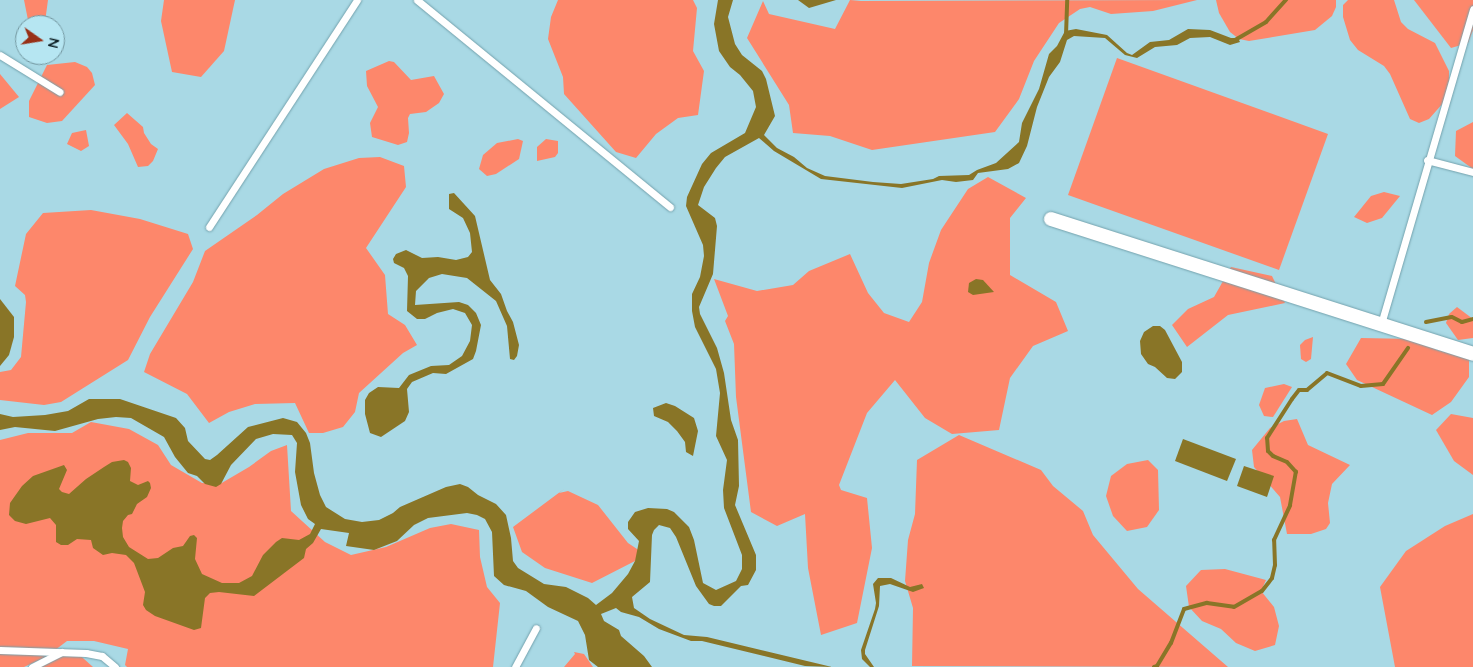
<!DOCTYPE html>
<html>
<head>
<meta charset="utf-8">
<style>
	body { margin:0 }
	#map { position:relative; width:1473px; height:667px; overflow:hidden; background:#a9d9e5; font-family:Quicksand,sans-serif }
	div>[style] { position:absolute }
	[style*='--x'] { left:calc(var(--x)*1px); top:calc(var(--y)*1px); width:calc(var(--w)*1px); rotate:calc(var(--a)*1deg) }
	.green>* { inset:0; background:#fd876b }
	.water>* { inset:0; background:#897527 }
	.stream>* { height:4px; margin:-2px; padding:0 2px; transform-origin:2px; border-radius:2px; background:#897527 }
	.roads { filter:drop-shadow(0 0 1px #74a2ad) drop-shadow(0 0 1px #74a2ad) }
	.service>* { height:7px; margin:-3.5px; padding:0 3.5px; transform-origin:3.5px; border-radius:3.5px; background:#fff }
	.minor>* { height:14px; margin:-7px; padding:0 7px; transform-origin:7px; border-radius:7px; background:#fff }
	span { translate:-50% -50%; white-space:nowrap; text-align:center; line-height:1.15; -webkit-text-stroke:5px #b6e6f2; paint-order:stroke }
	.north { position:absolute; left:15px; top:15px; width:50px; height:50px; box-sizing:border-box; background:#b6e6f2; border:1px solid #7397a0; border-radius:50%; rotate:103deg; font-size:14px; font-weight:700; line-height:20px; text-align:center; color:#0f2126 }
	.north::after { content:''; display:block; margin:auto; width:18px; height:22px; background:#983017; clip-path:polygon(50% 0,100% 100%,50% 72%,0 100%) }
</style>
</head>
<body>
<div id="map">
	<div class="green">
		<div style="clip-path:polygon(24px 0,48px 0,45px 22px,47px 25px,29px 25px)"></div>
		<div style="clip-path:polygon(164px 0,235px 0,224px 51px,201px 77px,172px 72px,161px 21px)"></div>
		<div style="clip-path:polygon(558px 0,693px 0,697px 8px,693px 51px,704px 71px,698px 115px,678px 118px,656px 134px,636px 158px,616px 152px,564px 94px,563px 77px,548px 39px,551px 17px)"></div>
		<div style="clip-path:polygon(850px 0,861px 1px,1197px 0,1153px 11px,1111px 14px,1090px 7px,1080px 9px,1059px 23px,1034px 61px,1019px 99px,995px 132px,872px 150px,830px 136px,793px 133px,789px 105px,747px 38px,763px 1px,769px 14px,835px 29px)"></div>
		<div style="clip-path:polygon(1216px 0,1336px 0,1336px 7px,1332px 16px,1315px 30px,1249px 41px,1239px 39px,1230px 32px,1219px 13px)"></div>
		<div style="clip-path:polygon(1348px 0,1394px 0,1401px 22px,1408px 29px,1435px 43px,1449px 71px,1449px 81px,1444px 102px,1429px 119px,1419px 123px,1410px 119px,1390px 74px,1384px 66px,1358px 50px,1350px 40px,1343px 17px,1343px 5px)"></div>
		<div style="clip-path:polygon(1414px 0,1473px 0,1473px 30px,1468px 43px,1451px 48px)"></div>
		<div style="clip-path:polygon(1117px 58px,1328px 134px,1279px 270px,1068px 195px)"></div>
		<div style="clip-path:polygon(389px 61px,394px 62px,411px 80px,434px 76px,444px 94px,439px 103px,426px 112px,410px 114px,408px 118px,409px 133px,407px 142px,398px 145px,372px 137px,370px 123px,378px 107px,367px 86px,366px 71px)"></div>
		<div style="clip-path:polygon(75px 62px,87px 67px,92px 73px,95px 85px,62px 121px,47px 123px,29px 117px,29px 101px,47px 65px)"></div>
		<div style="clip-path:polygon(0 74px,19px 97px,0 109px)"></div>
		<div style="clip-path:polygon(127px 113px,143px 127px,144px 133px,151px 144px,158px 149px,153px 161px,148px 166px,138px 167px,128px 144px,114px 125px)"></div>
		<div style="clip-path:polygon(1473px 122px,1473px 169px,1455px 156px,1456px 131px)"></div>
		<div style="clip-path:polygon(86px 130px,89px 146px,81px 151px,67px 144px,72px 133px)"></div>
		<div style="clip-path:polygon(518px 139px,523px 141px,519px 159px,496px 174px,487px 176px,479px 169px,483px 155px,497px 143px)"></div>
		<div style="clip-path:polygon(546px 139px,558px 141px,558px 153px,555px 157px,537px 161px,537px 147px)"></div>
		<div style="clip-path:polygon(380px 157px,404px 166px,406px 187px,366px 248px,385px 275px,388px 314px,405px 325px,417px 345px,403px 353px,359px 393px,355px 412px,343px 427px,323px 433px,309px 433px,295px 403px,255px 404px,229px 412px,209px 423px,187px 394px,144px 372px,150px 354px,193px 282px,205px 251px,257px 215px,283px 194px,324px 169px,359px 158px)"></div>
		<div style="clip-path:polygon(988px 177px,1026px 198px,1010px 218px,1010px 275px,1056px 302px,1068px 331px,1033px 346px,1010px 378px,999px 430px,952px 434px,925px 418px,895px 380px,867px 413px,839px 485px,841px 490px,867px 498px,872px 548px,857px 623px,821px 635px,808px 568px,805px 514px,777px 526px,751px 512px,736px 397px,734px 344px,725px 321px,728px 316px,714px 279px,757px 291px,793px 285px,809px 271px,850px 254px,868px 293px,884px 313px,909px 322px,922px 302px,929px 263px,941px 230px,968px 189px)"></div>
		<div style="clip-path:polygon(1384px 192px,1400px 196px,1382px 218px,1367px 223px,1354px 217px,1371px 196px)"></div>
		<div style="clip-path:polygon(91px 210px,140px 219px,188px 234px,193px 249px,150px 317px,128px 360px,61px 402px,44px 405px,0 400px,0 372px,11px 370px,21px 357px,26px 302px,25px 295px,15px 286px,26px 234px,43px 213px)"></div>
		<div style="clip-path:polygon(1231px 267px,1272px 276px,1285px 303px,1228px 315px,1187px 347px,1172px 325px,1188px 309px,1214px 297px)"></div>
		<div style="clip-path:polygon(1457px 307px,1473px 319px,1473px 338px,1458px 340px,1446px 323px,1449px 314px)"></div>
		<div style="clip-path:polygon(1313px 337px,1311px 359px,1306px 362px,1301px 359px,1300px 345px,1305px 340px)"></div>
		<div style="clip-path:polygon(1361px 338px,1414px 339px,1437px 350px,1469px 358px,1469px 377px,1451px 402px,1432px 415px,1357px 380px,1346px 364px)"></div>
		<div style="clip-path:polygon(1284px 384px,1292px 387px,1273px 417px,1264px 416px,1259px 405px,1265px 388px)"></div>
		<div style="clip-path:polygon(1451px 414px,1473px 418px,1473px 475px,1454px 461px,1436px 430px)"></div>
		<div style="clip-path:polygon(1297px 419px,1308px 445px,1350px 465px,1332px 484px,1328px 503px,1330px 523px,1326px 529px,1311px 534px,1287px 534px,1280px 497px,1254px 467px,1252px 450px,1270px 428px,1284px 421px)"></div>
		<div style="clip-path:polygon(91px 422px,129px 429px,158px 445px,171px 465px,202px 483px,220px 484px,249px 467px,271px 451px,287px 445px,291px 511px,325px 542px,351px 555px,386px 547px,430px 528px,451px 524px,479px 530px,480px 557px,487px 587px,500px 603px,493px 667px,127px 667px,125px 665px,128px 649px,94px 641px,67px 641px,46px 657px,24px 667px,0 667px,0 440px,28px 433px,72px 433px)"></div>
		<div style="clip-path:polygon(959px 435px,1041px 470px,1053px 486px,1083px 511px,1093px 535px,1138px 589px,1228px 667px,912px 666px,913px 608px,905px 581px,908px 540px,915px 514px,917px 460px)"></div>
		<div style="clip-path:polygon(1148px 460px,1158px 470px,1159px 510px,1147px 527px,1127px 531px,1113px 516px,1106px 496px,1111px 476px,1127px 464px)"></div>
		<div style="clip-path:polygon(564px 489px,559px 493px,568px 491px,598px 505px,628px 543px,640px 551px,635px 561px,592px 583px,545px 568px,522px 552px,513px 527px)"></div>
		<div style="clip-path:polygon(1473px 514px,1473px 667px,1395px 667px,1380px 587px,1406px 551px,1445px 526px)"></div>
		<div style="clip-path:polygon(1225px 569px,1266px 580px,1261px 591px,1274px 607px,1279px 626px,1275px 645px,1255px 651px,1236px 643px,1221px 629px,1202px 621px,1189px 607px,1186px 586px,1201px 570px)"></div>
		<div style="clip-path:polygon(74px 650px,93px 667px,38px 667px)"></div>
		<div style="clip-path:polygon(574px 652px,584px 654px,593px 667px,564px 667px,575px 654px)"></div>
	</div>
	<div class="water">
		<div style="clip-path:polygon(718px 0,733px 0,728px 17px,735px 44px,742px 55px,762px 71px,766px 79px,775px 116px,764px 135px,777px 148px,794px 157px,807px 168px,825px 176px,873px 182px,901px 184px,933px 179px,939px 176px,969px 175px,977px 170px,996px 163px,1019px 142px,1022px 123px,1039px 89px,1049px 54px,1057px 46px,1065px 31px,1076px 29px,1107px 35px,1127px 53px,1132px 55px,1150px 42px,1169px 40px,1188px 29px,1210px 30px,1231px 38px,1238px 38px,1240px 42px,1230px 45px,1210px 37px,1190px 38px,1177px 45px,1155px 47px,1137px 58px,1125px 55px,1105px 38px,1074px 36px,1067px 40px,1060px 62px,1049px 77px,1037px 107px,1027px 146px,1019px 163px,1008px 169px,978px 173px,973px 180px,956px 182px,942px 180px,902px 188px,821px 179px,774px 151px,759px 138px,725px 157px,716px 168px,704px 187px,698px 205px,715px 218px,717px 226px,713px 274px,699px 307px,700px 314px,717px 348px,724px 373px,731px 420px,738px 440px,739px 486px,735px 505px,756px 555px,756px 570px,748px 585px,741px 586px,721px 606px,714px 606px,709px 604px,696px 586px,676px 537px,670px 528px,659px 525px,654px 530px,652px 535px,650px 582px,632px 597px,634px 608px,650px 619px,684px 635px,707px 637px,832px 667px,805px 666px,702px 641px,691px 641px,659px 629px,639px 617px,621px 612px,616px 608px,601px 614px,604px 621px,619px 630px,621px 636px,644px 656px,652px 667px,598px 667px,589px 660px,585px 635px,578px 621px,548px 607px,526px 591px,504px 585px,494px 576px,492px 532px,485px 519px,477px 515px,467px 513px,428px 518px,414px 525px,397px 541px,374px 550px,346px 546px,349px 533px,321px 529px,313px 543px,306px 549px,304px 558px,254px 596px,219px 592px,210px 593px,205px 598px,201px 628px,194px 630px,155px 616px,146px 610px,143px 605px,145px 592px,134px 563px,126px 555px,112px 553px,103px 555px,93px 548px,91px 540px,77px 539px,68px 545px,61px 545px,56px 542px,56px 525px,50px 518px,26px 524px,15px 521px,9px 515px,10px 503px,22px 486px,33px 476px,64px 465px,67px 470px,59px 489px,62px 492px,69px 494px,86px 479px,104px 467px,112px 462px,124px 460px,128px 462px,131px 468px,130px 481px,138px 485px,148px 481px,150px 483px,151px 488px,147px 497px,137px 504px,132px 514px,128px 515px,123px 521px,122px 528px,123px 537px,129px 547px,148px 559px,158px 558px,173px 548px,183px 546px,190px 536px,194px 535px,197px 538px,195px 559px,202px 574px,222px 583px,239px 583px,252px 576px,263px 555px,276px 542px,282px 538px,299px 540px,310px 534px,315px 524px,308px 519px,301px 505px,295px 472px,297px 443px,292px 435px,273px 434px,256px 439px,231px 465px,221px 484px,216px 487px,205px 484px,197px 476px,188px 473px,175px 457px,164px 437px,131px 418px,116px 417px,98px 419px,55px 431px,15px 427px,0 430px,0 414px,13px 417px,45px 415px,68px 411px,89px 399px,120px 399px,176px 418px,185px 428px,188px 441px,205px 459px,210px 460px,217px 455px,248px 427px,283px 418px,297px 422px,306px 433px,310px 443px,314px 473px,320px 495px,326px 507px,345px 519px,362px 522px,379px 520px,393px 513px,400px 507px,446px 487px,460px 484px,468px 487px,478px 495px,496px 504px,506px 515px,511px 538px,513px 561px,518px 568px,544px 584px,566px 587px,588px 598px,596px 605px,612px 593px,628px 574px,635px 561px,639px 541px,628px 529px,628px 522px,635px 512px,648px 508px,667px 509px,674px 512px,689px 527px,694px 540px,703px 583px,716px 590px,736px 581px,742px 569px,742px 555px,724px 508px,723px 490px,727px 460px,716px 436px,720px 393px,716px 369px,695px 327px,692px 311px,692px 294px,700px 277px,704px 256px,703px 245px,686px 206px,687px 197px,702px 164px,711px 153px,745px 133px,756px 107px,753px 91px,740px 75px,730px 67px,719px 51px,714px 24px)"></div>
		<div style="clip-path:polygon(798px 0,836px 0,809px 8px)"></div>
		<div style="clip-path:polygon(454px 193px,475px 216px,490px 280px,501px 294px,507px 311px,513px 322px,519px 345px,517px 356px,514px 360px,510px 359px,507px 326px,496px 301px,467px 278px,442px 274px,429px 278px,416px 291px,415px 305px,459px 302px,468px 305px,476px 313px,481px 325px,476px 351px,473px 359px,446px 374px,433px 373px,412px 382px,407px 389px,409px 412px,405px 421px,381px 437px,370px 433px,365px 414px,365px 400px,369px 393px,378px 387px,399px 388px,409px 375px,431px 366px,449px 365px,462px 356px,470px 341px,472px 325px,465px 313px,453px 309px,437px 313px,425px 319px,417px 319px,407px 311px,408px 276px,404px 268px,394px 263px,393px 259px,396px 254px,406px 250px,422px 258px,438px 257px,456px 260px,468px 257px,472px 252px,470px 233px,463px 218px,449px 209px,449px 194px)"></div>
		<div style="clip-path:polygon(976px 279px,983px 280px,994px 292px,973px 295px,968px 292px,969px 283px)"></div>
		<div style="clip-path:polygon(0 299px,14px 317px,14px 337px,9px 355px,0 366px)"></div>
		<div style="clip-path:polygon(1153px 326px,1160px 326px,1165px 330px,1182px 362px,1182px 372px,1175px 379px,1167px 378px,1155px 367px,1148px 364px,1141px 354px,1140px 341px,1144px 332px)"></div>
		<div style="clip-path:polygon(666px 403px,675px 406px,694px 418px,698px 431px,693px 456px,686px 452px,685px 442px,677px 431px,668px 422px,654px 416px,653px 408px)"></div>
		<div style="clip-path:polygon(1183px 439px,1236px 459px,1227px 481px,1175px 461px)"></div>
		<div style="clip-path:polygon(1244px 466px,1274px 476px,1267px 497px,1237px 486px)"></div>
		<div style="clip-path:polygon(878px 578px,891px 578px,910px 587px,922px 584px,924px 588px,913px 592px,890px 584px,880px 586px,879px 606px,865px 650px,865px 654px,874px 667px,870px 667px,862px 659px,861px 650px,875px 609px,876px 603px,873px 584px)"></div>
	</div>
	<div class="stream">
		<div style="--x:1066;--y:35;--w:35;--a:-88"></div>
		<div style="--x:1235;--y:40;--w:36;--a:-30"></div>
		<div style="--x:1266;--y:22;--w:30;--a:-48"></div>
		<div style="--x:1426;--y:322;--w:26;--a:-11"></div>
		<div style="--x:1452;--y:317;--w:11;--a:27"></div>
		<div style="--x:1462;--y:322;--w:11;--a:-15"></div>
		<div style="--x:1154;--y:667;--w:3;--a:-18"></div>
		<div style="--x:1157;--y:666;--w:27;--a:-59"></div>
		<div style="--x:1171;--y:643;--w:36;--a:-69"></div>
		<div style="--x:1184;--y:609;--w:24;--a:-15"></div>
		<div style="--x:1207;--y:603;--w:27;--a:8"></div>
		<div style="--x:1234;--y:607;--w:32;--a:-30"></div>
		<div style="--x:1262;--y:591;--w:16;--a:-52"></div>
		<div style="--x:1272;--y:578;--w:13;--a:-77"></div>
		<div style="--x:1275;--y:565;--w:25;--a:-92"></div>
		<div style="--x:1274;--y:540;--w:38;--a:-65"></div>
		<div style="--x:1290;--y:505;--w:34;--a:-80"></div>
		<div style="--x:1296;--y:472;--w:13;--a:-132"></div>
		<div style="--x:1287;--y:462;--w:15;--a:-157"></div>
		<div style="--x:1273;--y:456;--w:7;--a:-135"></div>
		<div style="--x:1268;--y:451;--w:13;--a:-94"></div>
		<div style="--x:1267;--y:438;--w:46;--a:-57.3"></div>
		<div style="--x:1292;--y:399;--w:11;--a:-52"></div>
		<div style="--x:1299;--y:390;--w:8;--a:0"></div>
		<div style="--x:1307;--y:390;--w:26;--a:-40"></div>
		<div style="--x:1327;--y:373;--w:36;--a:21"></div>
		<div style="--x:1361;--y:386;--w:22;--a:-5"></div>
		<div style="--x:1383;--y:384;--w:44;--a:-55.2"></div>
	</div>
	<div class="roads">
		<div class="service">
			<div style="--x:417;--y:0;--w:327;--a:39.3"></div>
			<div style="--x:0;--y:55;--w:70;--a:31.7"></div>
			<div style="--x:1427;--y:160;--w:48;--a:14.6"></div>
			<div style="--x:209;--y:227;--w:271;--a:-56.9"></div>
			<div style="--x:1381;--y:324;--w:328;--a:-73.7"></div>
			<div style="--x:0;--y:650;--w:86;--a:2"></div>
			<div style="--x:86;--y:653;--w:16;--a:11"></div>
			<div style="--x:102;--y:656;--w:17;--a:40"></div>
			<div style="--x:32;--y:667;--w:33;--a:-27"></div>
			<div style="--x:515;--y:667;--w:44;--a:-61.7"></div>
		</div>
		<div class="minor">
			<div style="--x:1051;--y:219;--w:443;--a:17.7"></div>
		</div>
	</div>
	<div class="north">N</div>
</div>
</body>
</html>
